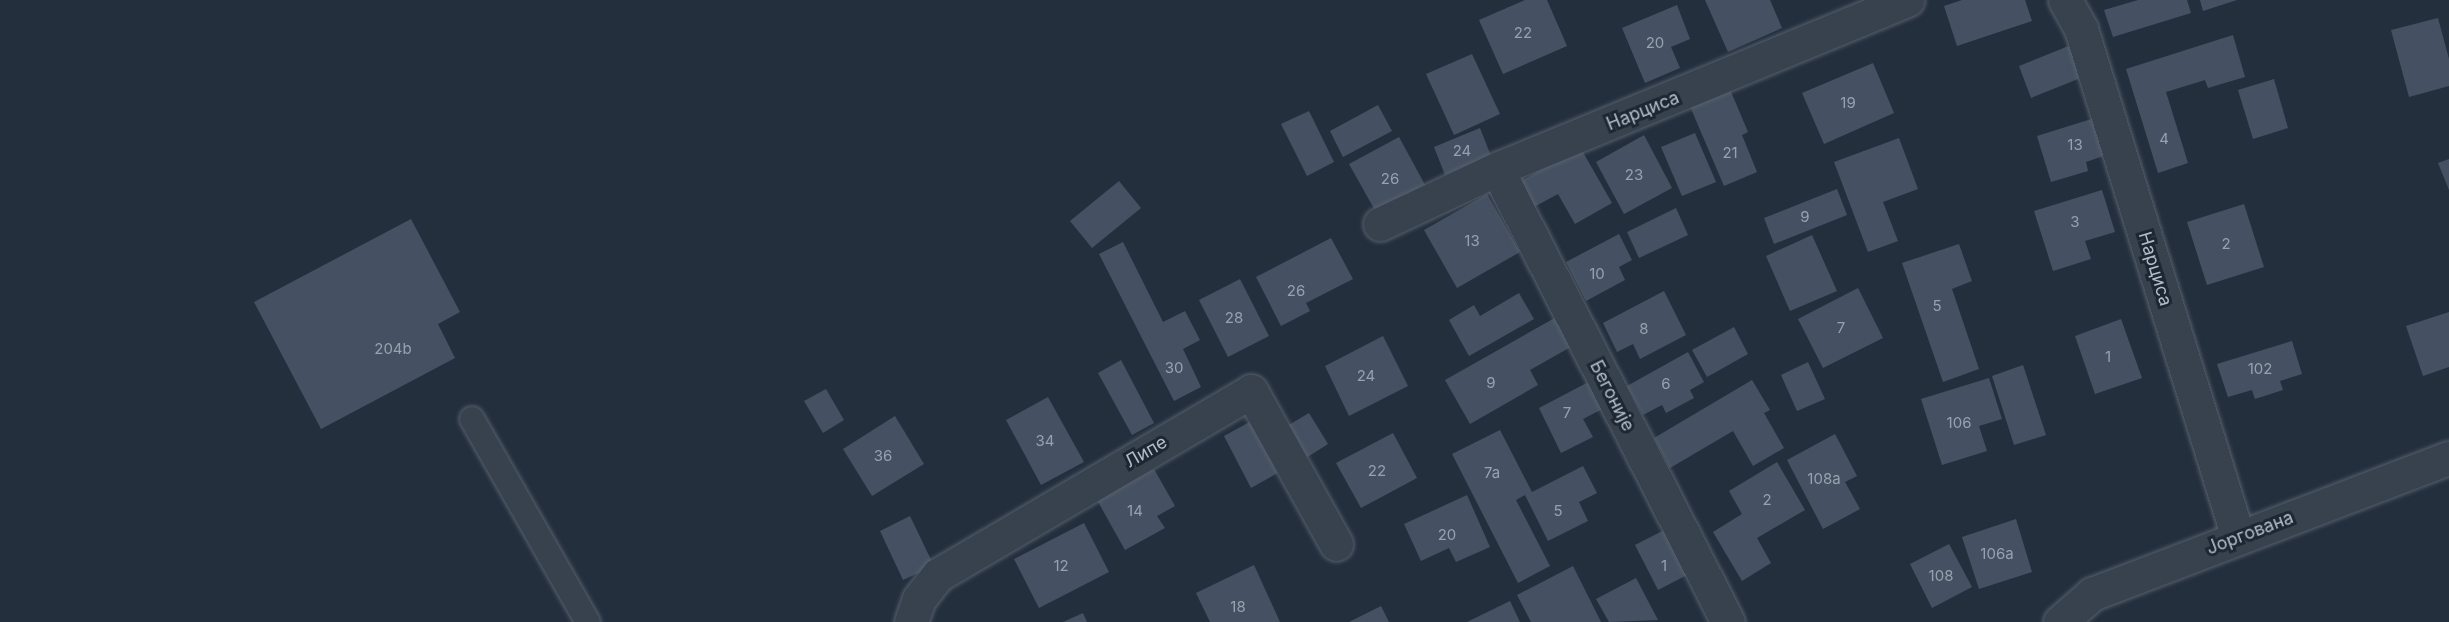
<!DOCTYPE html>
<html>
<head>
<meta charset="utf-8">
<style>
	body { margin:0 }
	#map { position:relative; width:2449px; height:622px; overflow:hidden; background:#242f3e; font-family:Inter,sans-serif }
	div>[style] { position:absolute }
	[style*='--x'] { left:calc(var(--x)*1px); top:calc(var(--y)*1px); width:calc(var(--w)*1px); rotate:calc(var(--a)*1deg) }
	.building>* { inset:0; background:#455162 }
	.roads { filter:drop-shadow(0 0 2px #565f6c) drop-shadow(0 0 2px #565f6c) }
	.service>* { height:24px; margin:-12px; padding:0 12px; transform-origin:12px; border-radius:12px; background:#38414e }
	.minor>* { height:33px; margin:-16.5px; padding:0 16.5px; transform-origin:16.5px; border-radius:16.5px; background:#38414e }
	span { translate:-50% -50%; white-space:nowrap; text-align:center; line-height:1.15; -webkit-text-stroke:6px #1d2633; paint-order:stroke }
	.number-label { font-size:15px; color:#98a1af }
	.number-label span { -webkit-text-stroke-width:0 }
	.street-label { font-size:18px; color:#b4bcc9 }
</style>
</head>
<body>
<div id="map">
	<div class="building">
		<div style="clip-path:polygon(1525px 0,1547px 0,1567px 46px,1503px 74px,1479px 20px)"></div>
		<div style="clip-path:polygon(1705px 0,1770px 0,1782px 28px,1728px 52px)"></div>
		<div style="clip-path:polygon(1962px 0,2025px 0,2032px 21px,1957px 46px,1944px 6px)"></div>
		<div style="clip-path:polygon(2138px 0,2187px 0,2191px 13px,2113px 37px,2104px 10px)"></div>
		<div style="clip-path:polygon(2200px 0,2237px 0,2203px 11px)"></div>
		<div style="clip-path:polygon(1677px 5px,1690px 39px,1671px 47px,1680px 68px,1645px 83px,1622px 28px)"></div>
		<div style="clip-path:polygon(2438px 18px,2449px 59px,2449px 86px,2409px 97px,2391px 30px)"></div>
		<div style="clip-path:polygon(2233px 35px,2245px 77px,2208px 88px,2205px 80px,2166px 92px,2188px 163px,2158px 173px,2126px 69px)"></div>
		<div style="clip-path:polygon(2076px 43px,2088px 75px,2031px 98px,2019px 66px)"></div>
		<div style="clip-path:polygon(1472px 54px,1500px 114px,1454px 135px,1426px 74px)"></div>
		<div style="clip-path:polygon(1873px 63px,1894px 113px,1824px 144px,1802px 93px)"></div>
		<div style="clip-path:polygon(2274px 79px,2288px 128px,2253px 139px,2238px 90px)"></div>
		<div style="clip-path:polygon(1729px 87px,1748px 132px,1742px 135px,1757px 172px,1724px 186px,1689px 104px)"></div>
		<div style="clip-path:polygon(1378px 105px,1392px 131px,1343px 157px,1330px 131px)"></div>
		<div style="clip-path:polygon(1309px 111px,1334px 162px,1307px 176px,1281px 124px)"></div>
		<div style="clip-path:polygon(2101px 116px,2112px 153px,2086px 162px,2088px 171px,2051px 182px,2037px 136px)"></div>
		<div style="clip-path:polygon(1480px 128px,1491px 156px,1445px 175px,1434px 147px)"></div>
		<div style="clip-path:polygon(1695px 133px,1716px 182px,1682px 196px,1661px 147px)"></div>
		<div style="clip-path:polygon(1644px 135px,1672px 188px,1624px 214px,1596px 162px)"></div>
		<div style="clip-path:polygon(1399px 137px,1430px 194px,1381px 221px,1349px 164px)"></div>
		<div style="clip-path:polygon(1899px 138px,1918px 189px,1883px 202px,1898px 241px,1868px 252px,1834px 162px)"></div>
		<div style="clip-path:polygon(1580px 147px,1612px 203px,1575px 224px,1558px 194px,1532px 208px,1518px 183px)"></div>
		<div style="clip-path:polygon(2449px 159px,2449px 190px,2438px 163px)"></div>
		<div style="clip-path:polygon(1119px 181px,1141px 208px,1092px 248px,1070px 221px)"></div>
		<div style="clip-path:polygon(1837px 189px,1847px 215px,1774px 244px,1764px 218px)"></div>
		<div style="clip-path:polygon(2102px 190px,2115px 232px,2085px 241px,2091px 259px,2053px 271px,2034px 211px)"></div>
		<div style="clip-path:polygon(1487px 194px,1520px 252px,1457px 288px,1424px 230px)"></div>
		<div style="clip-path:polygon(2244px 204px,2264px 267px,2207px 285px,2187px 222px)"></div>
		<div style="clip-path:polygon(1676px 208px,1688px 235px,1639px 258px,1627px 232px)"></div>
		<div style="clip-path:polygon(411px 219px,460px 312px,438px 324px,455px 358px,321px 429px,254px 302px)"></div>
		<div style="clip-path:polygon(1619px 234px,1632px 260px,1619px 267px,1625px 280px,1586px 301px,1566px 262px)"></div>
		<div style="clip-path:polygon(1812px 235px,1837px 291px,1790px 311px,1766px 256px)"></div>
		<div style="clip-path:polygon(1331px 238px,1353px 279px,1306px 303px,1310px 311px,1281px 326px,1256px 277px)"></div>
		<div style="clip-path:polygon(1123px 242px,1163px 322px,1185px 311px,1200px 340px,1183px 349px,1201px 387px,1174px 401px,1099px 254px)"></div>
		<div style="clip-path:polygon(1959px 244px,1972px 281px,1952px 289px,1979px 369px,1943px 382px,1902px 263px)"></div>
		<div style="clip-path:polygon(1240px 279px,1269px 336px,1228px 357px,1199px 300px)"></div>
		<div style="clip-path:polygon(1858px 288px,1883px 338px,1823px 368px,1798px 319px)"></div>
		<div style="clip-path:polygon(1664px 291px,1686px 335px,1640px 359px,1633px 344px,1617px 352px,1603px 323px)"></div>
		<div style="clip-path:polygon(1519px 293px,1534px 319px,1469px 356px,1449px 320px,1474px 305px,1480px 316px)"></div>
		<div style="clip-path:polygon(2449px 312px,2449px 367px,2423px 376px,2406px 326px)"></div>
		<div style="clip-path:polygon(1560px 315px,1576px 344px,1530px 370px,1538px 385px,1470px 424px,1445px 380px)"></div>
		<div style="clip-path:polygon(2121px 319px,2142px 378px,2095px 394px,2075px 336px)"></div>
		<div style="clip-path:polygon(1734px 327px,1748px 354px,1707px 377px,1692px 350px)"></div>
		<div style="clip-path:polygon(1383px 336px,1408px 386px,1349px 416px,1325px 366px)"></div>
		<div style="clip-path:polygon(2292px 341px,2302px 374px,2280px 381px,2283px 390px,2255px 399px,2252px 390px,2228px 397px,2217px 364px)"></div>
		<div style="clip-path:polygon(1688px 352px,1704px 382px,1690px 390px,1694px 398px,1666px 413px,1662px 405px,1643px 415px,1627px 386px)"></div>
		<div style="clip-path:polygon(1121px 360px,1154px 423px,1132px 435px,1098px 373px)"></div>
		<div style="clip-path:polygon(1808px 362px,1825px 399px,1797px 411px,1781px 375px)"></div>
		<div style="clip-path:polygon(2023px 365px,2046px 435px,2014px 445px,1992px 376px)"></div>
		<div style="clip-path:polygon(1598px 377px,1612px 404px,1583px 419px,1593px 437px,1561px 453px,1539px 408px)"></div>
		<div style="clip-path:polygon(1989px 378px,2002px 419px,1979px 426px,1987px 451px,1942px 465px,1921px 399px)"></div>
		<div style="clip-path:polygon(1752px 380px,1770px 410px,1764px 413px,1784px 448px,1753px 466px,1733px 431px,1670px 468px,1654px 438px)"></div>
		<div style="clip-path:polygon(826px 389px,844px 420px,823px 433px,804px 401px)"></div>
		<div style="clip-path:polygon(1048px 397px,1084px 462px,1041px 485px,1006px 420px)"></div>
		<div style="clip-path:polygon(1309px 413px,1328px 444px,1306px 458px,1287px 426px)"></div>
		<div style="clip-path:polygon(895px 416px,924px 464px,872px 496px,843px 449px)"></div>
		<div style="clip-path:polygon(1255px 419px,1283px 470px,1251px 488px,1224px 436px)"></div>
		<div style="clip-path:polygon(1500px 430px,1532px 492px,1583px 466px,1597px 493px,1579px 502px,1588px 521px,1548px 541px,1525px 495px,1516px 500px,1550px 566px,1518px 583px,1452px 454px)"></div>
		<div style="clip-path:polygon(1393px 433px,1417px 478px,1361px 508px,1336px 463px)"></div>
		<div style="clip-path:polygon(1835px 434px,1857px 476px,1845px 482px,1860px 509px,1823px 529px,1787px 460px)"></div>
		<div style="clip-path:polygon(1777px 462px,1805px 510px,1757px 538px,1771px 563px,1742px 581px,1713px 532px,1742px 514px,1729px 491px)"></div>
		<div style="clip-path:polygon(1154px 469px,1175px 506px,1157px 516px,1165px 528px,1125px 550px,1097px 500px)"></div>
		<div style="clip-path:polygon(1467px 495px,1490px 547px,1456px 562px,1449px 548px,1421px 561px,1404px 524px)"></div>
		<div style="clip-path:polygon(910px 516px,934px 566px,903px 580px,880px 531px)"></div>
		<div style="clip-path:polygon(2016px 519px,2032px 572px,1979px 589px,1962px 537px)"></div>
		<div style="clip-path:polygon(1084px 523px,1109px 572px,1039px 608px,1014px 559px)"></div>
		<div style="clip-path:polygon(1676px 524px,1687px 575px,1658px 590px,1635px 545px)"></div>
		<div style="clip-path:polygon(1949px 544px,1972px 587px,1932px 608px,1910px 564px)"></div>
		<div style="clip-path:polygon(1254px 565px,1280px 622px,1210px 622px,1196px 593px)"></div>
		<div style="clip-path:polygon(1573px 566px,1601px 622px,1531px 622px,1517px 595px)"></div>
		<div style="clip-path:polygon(1636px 578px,1658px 620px,1609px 622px,1596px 599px)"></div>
		<div style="clip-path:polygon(1510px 601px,1520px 622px,1467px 622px)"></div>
		<div style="clip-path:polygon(1381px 606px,1389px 622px,1349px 622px)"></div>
		<div style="clip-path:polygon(1083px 613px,1087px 622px,1063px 622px)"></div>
	</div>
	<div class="roads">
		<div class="service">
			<div style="--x:472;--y:419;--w:234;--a:60.3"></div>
		</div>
		<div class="minor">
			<div style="--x:2065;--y:0;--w:33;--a:61"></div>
			<div style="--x:2081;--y:29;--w:532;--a:72.83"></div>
			<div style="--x:1497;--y:169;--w:508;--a:62.98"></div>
			<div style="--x:1380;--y:224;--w:129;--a:-25.2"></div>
			<div style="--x:1497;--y:169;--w:444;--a:-22.4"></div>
			<div style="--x:911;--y:622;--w:24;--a:-71"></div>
			<div style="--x:919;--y:599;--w:31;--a:-52"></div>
			<div style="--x:938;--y:575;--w:363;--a:-30.4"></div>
			<div style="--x:1251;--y:391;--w:175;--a:60.9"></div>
			<div style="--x:2060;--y:622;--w:43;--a:-41.2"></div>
			<div style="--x:2092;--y:594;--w:382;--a:-20.9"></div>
		</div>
	</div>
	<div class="number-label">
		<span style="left:1523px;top:33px">22</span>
		<span style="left:1655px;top:43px">20</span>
		<span style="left:1848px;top:103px">19</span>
		<span style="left:2164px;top:139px">4</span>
		<span style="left:2075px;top:145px">13</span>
		<span style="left:1462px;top:151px">24</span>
		<span style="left:1730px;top:153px">21</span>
		<span style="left:1634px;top:175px">23</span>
		<span style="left:1390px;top:179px">26</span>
		<span style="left:1805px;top:217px">9</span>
		<span style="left:2075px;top:222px">3</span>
		<span style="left:1472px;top:241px">13</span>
		<span style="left:2226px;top:244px">2</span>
		<span style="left:1597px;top:274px">10</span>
		<span style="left:1296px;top:291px">26</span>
		<span style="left:1937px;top:306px">5</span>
		<span style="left:1234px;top:318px">28</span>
		<span style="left:1841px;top:328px">7</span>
		<span style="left:1644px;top:329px">8</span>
		<span style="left:393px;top:349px">204b</span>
		<span style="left:2108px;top:357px">1</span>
		<span style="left:1174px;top:368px">30</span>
		<span style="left:2260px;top:369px">102</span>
		<span style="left:1366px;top:376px">24</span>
		<span style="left:1491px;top:383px">9</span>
		<span style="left:1666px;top:384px">6</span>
		<span style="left:1567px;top:413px">7</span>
		<span style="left:1959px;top:423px">106</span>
		<span style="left:1045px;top:441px">34</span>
		<span style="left:883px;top:456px">36</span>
		<span style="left:1377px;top:471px">22</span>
		<span style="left:1492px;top:473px">7a</span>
		<span style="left:1824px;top:479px">108a</span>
		<span style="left:1767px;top:500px">2</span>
		<span style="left:1135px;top:511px">14</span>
		<span style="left:1558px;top:511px">5</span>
		<span style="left:1447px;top:535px">20</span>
		<span style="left:1997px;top:554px">106a</span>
		<span style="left:1061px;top:566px">12</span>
		<span style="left:1664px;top:566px">1</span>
		<span style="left:1941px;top:576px">108</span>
		<span style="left:1238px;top:607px">18</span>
	</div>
	<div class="street-label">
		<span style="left:1643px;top:111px;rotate:-22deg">Нарциса</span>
		<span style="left:2155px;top:269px;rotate:73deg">Нарциса</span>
		<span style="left:1612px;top:396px;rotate:63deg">Бегоније</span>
		<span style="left:1146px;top:452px;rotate:-30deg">Липе</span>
		<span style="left:2250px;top:533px;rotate:-21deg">Јоргована</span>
	</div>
</div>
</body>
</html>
